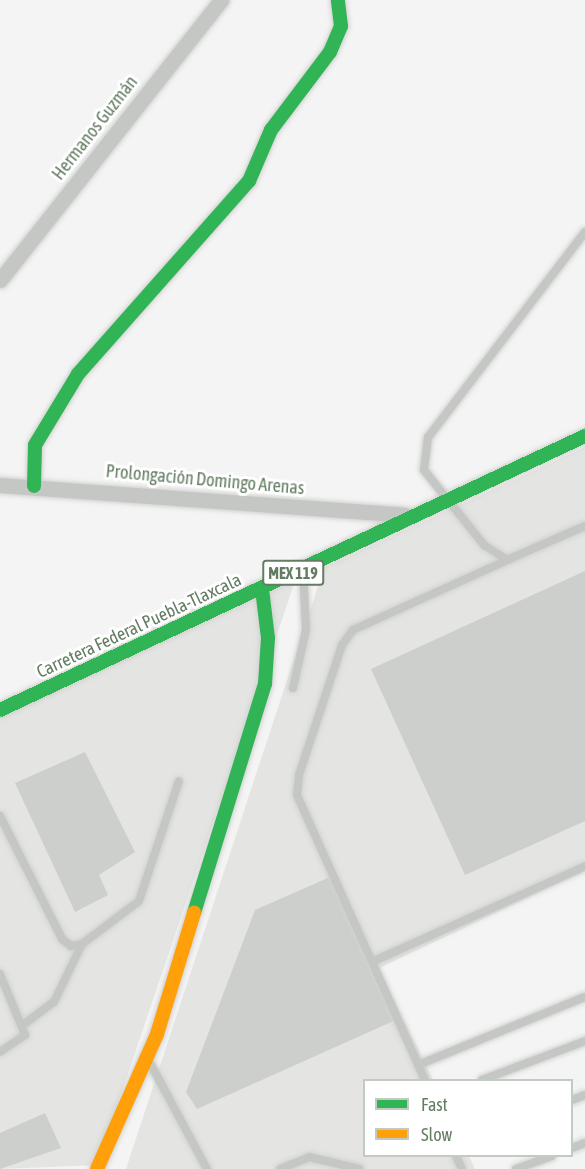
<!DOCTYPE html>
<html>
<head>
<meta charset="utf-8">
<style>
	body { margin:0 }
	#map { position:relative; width:585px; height:1169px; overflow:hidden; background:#f5f4f4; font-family:"Asap Condensed",sans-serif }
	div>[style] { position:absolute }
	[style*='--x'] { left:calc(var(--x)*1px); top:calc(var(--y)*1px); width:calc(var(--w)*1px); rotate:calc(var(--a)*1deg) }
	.built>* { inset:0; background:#e4e4e2 }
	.building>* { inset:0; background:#cdcfcd }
	.roads { filter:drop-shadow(0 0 2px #d0d2d0) drop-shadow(0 0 2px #d0d2d0) }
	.lane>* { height:8px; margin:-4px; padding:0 4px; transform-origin:4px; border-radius:4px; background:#c5c7c5 }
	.street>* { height:15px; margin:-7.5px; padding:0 7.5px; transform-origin:7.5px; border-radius:7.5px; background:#c5c7c5 }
	.fast>* { height:14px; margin:-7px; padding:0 7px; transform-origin:7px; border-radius:7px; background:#30b455 }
	.slow>* { height:14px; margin:-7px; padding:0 7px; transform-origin:7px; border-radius:7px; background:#ff9f0a }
	span { translate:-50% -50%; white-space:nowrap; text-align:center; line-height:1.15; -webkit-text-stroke:6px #fff; paint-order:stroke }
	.shield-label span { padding:2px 4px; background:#fff; border:2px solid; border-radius:4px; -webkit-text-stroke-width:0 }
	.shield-label { font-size:16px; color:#637c63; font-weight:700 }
	.street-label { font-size:18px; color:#637c63 }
	.legend { position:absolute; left:363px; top:1079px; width:210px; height:78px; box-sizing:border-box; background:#fff; border:2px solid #c1cbc1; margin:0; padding:8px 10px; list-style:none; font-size:18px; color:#637c63 }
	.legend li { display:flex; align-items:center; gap:12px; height:30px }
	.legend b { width:30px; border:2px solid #c1cbc1 }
</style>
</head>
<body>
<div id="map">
	<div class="built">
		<div style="clip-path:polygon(585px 447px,585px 871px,379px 968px,433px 1080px,364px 1080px,364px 1156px,469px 1156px,475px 1169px,126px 1169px,324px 568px)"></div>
		<div style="clip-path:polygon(295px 581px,97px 1165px,0 1169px,0 716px)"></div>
	</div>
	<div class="building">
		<div style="clip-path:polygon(585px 571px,585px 821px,465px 875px,371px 669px)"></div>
		<div style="clip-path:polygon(85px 752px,135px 852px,99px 875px,108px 895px,75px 912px,15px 783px)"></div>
		<div style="clip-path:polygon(330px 877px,398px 1019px,197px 1109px,186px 1092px,255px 910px)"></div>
		<div style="clip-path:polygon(45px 1113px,61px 1148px,0 1169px,0 1133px)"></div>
	</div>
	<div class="roads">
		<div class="lane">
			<div style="--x:585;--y:232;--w:258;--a:127.4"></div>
			<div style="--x:428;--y:437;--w:33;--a:97"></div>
			<div style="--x:424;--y:470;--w:96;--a:51.3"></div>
			<div style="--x:484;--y:545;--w:27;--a:33"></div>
			<div style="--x:507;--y:560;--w:85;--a:-23.6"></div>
			<div style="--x:293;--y:688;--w:59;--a:-77.4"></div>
			<div style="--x:306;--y:630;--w:61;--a:-92.8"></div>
			<div style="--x:0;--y:816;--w:138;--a:63.2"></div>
			<div style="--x:62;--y:939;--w:11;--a:38"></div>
			<div style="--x:71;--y:946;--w:11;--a:-10"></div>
			<div style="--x:82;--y:944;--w:71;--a:-37"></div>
			<div style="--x:139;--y:901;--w:126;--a:-71.6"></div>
			<div style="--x:374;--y:961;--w:231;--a:-24.2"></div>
			<div style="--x:0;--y:974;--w:66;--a:67.7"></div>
			<div style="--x:25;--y:1035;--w:30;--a:146"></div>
			<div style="--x:23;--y:1025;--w:39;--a:-37"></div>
			<div style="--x:54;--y:1002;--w:64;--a:-64.2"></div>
			<div style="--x:149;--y:1061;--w:123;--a:61.8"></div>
			<div style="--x:418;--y:1065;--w:180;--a:-22.2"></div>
			<div style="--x:425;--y:1080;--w:312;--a:-114.2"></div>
			<div style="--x:297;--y:795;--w:20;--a:-84"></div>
			<div style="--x:299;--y:775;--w:137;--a:-71.7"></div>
			<div style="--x:342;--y:645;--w:19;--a:-54"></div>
			<div style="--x:353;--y:630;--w:169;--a:-24.4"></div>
			<div style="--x:482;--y:1080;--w:110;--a:-20.7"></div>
			<div style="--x:572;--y:1100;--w:14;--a:-21"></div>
			<div style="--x:572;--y:1148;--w:14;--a:-21"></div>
			<div style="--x:456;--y:1156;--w:14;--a:65"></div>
			<div style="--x:280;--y:1169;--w:31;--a:-22"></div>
			<div style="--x:309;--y:1157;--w:52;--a:13.2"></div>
			<div style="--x:516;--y:1169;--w:38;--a:-20"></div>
		</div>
		<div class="street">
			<div style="--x:0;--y:280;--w:357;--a:-51.7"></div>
			<div style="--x:0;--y:485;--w:405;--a:4.2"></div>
		</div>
		<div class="fast">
			<div style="--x:34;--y:486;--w:41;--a:-88.6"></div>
			<div style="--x:35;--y:445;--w:83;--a:-58.8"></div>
			<div style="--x:78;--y:374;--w:258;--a:-48.5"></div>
			<div style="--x:249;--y:181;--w:56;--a:-66.7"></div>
			<div style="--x:271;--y:130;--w:98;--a:-52.9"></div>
			<div style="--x:330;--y:52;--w:28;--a:-67"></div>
			<div style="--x:341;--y:26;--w:26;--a:-97"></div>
			<div style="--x:0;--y:710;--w:646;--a:-25.1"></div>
			<div style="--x:194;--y:913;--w:240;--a:-72.8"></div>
			<div style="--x:265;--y:684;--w:46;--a:-86.3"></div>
			<div style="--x:268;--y:638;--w:49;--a:-97"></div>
		</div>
		<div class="slow">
			<div style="--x:97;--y:1169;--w:148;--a:-66"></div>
			<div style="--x:157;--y:1034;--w:127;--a:-73"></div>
		</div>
	</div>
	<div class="shield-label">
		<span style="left:293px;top:573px">MEX 119</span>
	</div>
	<div class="street-label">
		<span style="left:95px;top:128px;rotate:-52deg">Hermanos Guzmán</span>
		<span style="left:205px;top:480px;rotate:5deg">Prolongación Domingo Arenas</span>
		<span style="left:139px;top:626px;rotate:-25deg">Carretera Federal Puebla-Tlaxcala</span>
	</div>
	<ul class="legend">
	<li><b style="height:8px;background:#30b455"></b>Fast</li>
	<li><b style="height:8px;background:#ff9f0a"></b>Slow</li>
	</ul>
</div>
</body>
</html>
